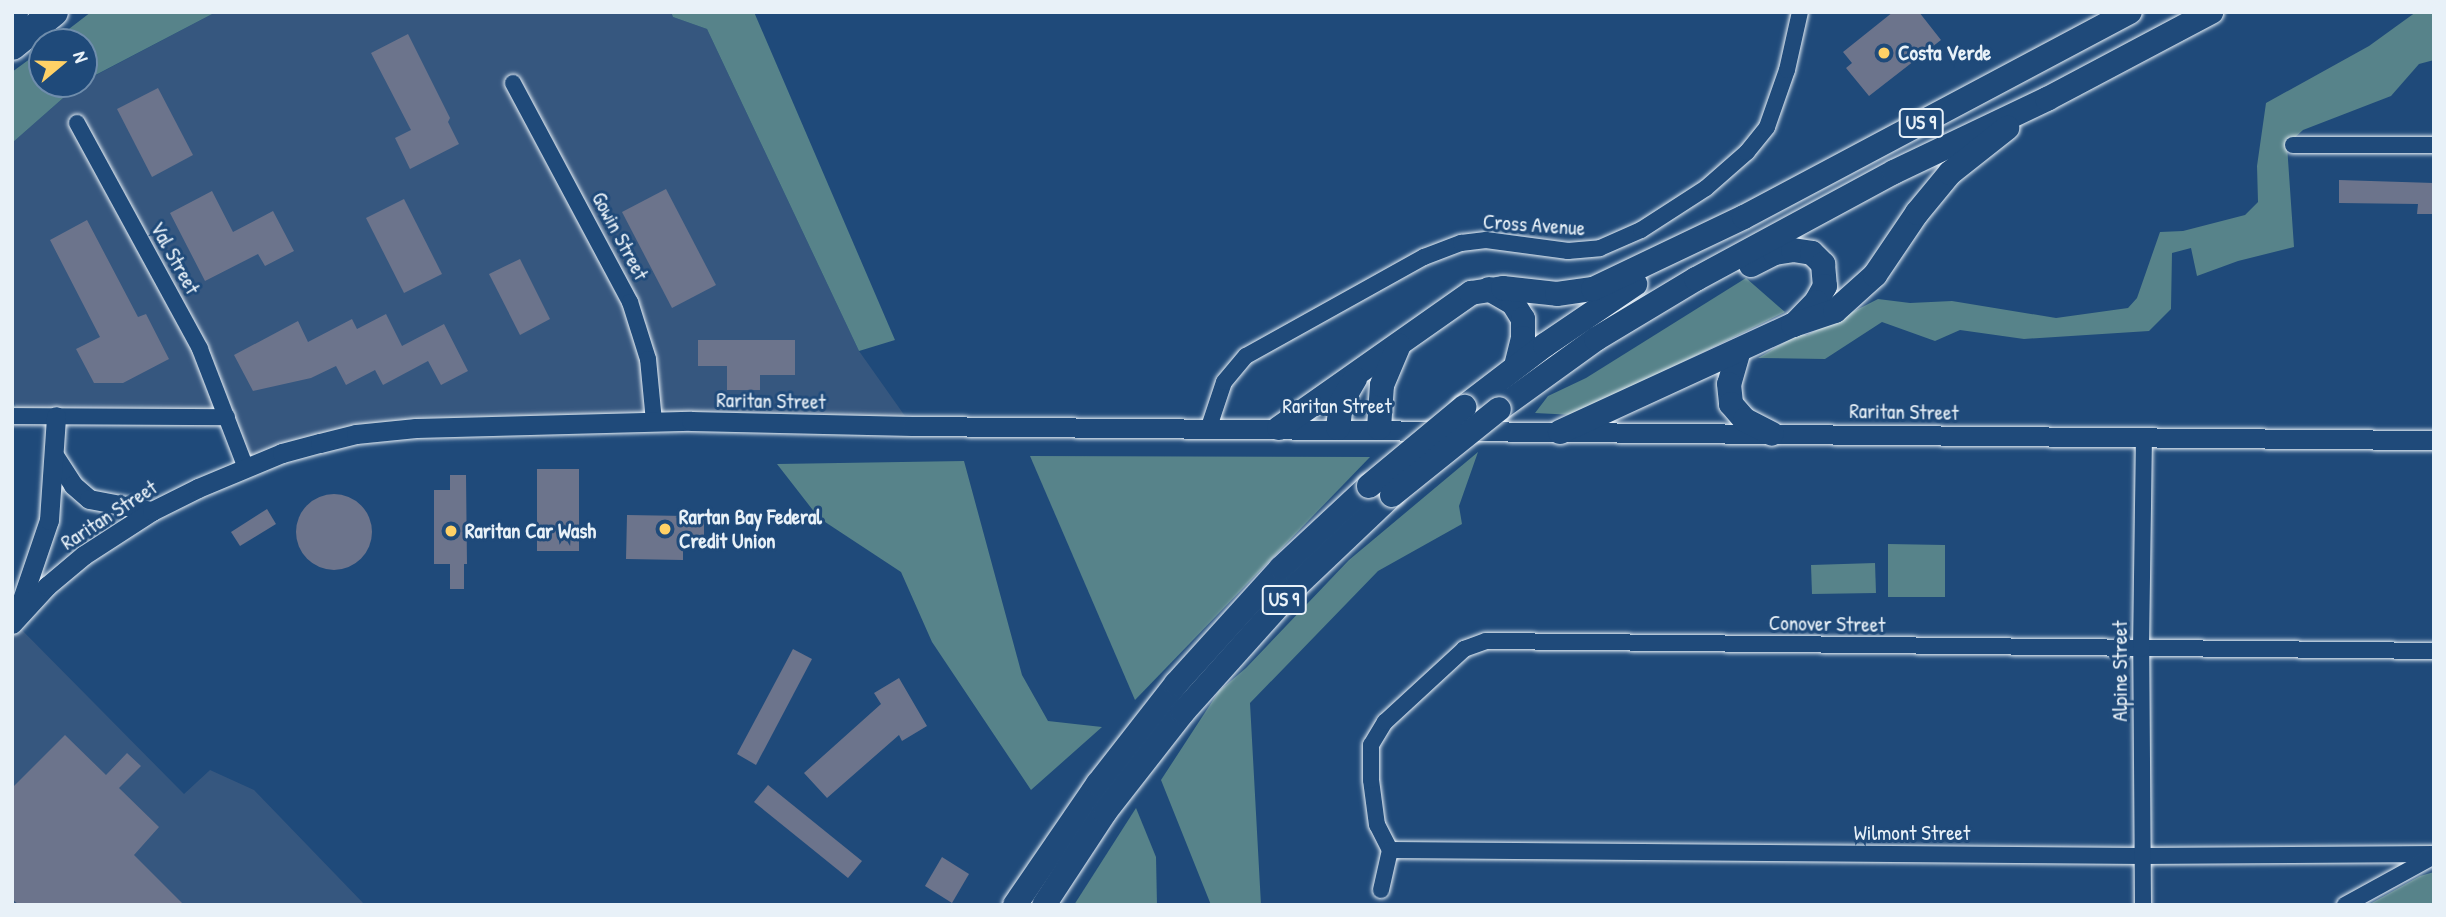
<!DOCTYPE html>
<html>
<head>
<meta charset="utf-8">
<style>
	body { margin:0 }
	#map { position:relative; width:2446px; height:917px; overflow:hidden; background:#1f4a7a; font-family:"Patrick Hand",sans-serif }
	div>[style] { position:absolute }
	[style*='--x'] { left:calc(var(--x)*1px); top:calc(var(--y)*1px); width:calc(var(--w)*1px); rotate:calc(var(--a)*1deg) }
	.built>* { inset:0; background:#36577f }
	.green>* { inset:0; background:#57838a }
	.building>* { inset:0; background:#6c748c }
	.round { border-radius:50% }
	.roads { filter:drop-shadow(0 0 2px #e8f1f8) drop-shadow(0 0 2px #e8f1f8) }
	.minor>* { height:16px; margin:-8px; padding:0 8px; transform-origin:8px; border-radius:8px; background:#1f4a7a }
	.tertiary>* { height:19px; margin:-9.5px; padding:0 9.5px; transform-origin:9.5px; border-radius:9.5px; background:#1f4a7a }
	.trunk>* { height:24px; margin:-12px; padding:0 12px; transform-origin:12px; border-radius:12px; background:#1f4a7a }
	.motorway>* { height:28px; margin:-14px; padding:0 14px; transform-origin:14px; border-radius:14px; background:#1f4a7a }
	.bridges { filter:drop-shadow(0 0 2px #e8f1f8) drop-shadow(0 0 2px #e8f1f8) }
	.trunk-bridge>* { height:24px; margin:-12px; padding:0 12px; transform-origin:12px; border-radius:12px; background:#1f4a7a }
	.dots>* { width:19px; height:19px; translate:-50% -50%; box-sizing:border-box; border:4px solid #1f4a7a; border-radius:50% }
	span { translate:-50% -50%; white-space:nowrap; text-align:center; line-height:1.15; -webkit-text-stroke:6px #1f4a7a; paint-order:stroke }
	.shield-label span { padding:2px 5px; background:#1f4a7a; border:2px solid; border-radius:5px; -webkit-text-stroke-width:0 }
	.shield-label { font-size:19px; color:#e8f1f8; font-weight:700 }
	.poi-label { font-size:21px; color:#e8f1f8; font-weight:700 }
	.left { translate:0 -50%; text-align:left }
	.street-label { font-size:21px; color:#e8f1f8 }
	.frame { position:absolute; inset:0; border:14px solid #e8f1f8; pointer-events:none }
	.north { position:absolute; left:28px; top:28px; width:70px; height:70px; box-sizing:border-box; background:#1f4a7a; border:2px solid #6f8dac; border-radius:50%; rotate:71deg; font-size:19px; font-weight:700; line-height:28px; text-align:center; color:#e8f1f8 }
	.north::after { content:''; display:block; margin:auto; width:24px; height:32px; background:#ffd166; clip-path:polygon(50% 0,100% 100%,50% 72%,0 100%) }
</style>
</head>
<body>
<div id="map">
	<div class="built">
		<div style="clip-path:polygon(216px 12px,671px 12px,673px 17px,707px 29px,859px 351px,912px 426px,416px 428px,246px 468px,227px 417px,22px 416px,12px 399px,12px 143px,79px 84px)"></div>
		<div style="clip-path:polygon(14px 622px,184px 794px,210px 770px,254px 790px,365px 905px,12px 905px)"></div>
	</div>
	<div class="green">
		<div style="clip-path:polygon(91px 12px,216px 12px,84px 81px,84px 42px,52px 42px)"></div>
		<div style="clip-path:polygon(671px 12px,754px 12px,895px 340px,859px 351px,707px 29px,673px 17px)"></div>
		<div style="clip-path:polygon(2416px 12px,2434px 12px,2434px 60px,2419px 64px,2391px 96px,2303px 130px,2287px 145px,2294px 247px,2238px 261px,2197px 276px,2191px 248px,2172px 253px,2171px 309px,2149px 331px,2024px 339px,1960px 330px,1935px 341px,1882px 322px,1825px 359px,1758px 358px,1799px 334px,1807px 335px,1878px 299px,1910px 303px,1952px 301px,2056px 318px,2128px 308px,2137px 298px,2160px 232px,2183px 231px,2245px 215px,2258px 202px,2257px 166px,2266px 103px,2369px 46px)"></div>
		<div style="clip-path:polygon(42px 50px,42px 84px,79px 84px,12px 143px,12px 72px)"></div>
		<div style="clip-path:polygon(1746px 278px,1785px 312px,1574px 415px,1535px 413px,1548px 396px,1586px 378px)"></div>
		<div style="clip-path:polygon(1478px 452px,1459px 506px,1462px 524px,1378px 571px,1250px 703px,1261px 905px,1211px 905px,1161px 780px,1219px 691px,1246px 668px,1349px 560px)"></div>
		<div style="clip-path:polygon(1030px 456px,1370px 457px,1135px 700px)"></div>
		<div style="clip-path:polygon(964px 461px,1022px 675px,1048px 721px,1102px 727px,1031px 790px,932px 642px,901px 572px,819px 518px,777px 464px)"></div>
		<div style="clip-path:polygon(1888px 544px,1945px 545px,1945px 597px,1888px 597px)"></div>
		<div style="clip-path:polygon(1875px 563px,1876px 593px,1812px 594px,1811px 565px)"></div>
		<div style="clip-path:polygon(1136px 808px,1156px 857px,1157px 905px,1074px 905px)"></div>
		<div style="clip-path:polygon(2434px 872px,2434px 905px,2368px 905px,2420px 876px)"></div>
	</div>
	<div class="building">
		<div style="clip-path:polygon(1893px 12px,1919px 12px,1941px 40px,1869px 96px,1846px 68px,1852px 63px,1843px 52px)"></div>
		<div style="clip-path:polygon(408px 34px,450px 118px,448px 122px,459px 144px,410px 169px,395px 138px,411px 130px,371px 53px)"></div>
		<div style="clip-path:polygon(158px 88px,193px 155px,152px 177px,117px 109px)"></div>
		<div style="clip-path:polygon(2339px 180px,2434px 183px,2434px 214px,2417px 214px,2418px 204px,2339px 203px)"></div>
		<div style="clip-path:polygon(666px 189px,716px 285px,672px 308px,622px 212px)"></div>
		<div style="clip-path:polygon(212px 191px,233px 232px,273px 211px,294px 251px,265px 266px,258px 254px,205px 281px,170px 213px)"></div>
		<div style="clip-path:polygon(404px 199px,442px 274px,404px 293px,366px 218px)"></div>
		<div style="clip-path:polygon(87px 220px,138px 317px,146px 314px,169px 359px,123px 383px,94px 383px,76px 349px,100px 337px,50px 240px)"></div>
		<div style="clip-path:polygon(520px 259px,550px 319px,520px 335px,489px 274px)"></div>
		<div style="clip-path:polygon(386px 314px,402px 346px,444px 324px,468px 371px,441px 385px,428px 361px,383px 385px,375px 370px,346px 385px,336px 366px,311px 378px,253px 391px,234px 355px,298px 321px,308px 342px,352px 319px,357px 329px)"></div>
		<div style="clip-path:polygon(698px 340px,795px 340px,795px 375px,760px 375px,760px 390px,727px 390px,727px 366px,698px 366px)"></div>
		<div style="clip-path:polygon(537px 469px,579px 469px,579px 551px,537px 551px)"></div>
		<div style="clip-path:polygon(450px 475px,466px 475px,467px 564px,464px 564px,464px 589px,450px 589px,450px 564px,434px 564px,434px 490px,450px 490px)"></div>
		<div class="round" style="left:296px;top:494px;width:76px;height:76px"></div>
		<div style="clip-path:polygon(267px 509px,276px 524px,240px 546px,231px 532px)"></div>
		<div style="clip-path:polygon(627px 515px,686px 516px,686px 520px,704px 520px,704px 538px,683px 538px,683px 560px,626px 559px)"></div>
		<div style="clip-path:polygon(793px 649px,812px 659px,756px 765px,737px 754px)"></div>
		<div style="clip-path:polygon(899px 678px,927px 726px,902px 741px,899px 735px,827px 798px,804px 773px,881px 704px,874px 693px)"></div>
		<div style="clip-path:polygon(65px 735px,106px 775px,127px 753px,141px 766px,119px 788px,159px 827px,134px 855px,184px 905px,19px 905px,12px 899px,12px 788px)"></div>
		<div style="clip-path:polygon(768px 785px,862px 861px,848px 878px,754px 802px)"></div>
		<div style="clip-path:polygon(942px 857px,969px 874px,952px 903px,925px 886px)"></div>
	</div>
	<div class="roads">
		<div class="minor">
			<div style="--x:513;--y:83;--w:248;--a:61.9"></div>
			<div style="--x:630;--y:302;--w:60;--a:72.5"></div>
			<div style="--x:648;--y:359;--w:62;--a:84.5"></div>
			<div style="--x:77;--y:123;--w:257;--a:61.4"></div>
			<div style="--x:200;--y:349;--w:128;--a:68.9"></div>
			<div style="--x:2293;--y:145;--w:141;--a:0"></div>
			<div style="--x:12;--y:416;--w:215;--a:0.3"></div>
			<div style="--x:1209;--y:427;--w:47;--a:-71.6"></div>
			<div style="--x:1224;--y:382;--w:34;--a:-50"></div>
			<div style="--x:1246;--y:356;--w:204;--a:-29.1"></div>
			<div style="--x:1424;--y:257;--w:40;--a:-21"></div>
			<div style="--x:1461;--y:243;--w:25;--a:-7"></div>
			<div style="--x:1486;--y:240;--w:83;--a:7.6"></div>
			<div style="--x:1568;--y:251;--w:32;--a:-5"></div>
			<div style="--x:1600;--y:248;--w:45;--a:-23.7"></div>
			<div style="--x:1641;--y:230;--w:77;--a:-32.9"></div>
			<div style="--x:1706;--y:188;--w:55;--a:-41.3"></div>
			<div style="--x:1747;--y:152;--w:32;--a:-51"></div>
			<div style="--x:1767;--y:127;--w:60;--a:-70.7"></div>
			<div style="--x:1787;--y:70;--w:59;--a:-77.4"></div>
			<div style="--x:1390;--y:850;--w:28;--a:-117"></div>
			<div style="--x:1377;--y:825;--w:45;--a:-97.6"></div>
			<div style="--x:1371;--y:780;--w:35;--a:-90"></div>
			<div style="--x:1371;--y:745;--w:27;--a:-59"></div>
			<div style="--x:1385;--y:722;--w:108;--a:-42.7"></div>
			<div style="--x:1464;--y:649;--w:23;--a:-20"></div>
			<div style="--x:1486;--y:641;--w:948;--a:0.6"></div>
			<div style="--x:1390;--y:850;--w:752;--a:0.46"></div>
			<div style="--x:2142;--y:856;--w:292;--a:-0.4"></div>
			<div style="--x:1381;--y:890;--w:41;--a:-77.3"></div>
			<div style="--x:2143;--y:905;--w:256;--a:-90.4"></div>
			<div style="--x:2141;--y:649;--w:211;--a:-89.2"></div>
			<div style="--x:2345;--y:905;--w:102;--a:-28.8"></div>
		</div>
		<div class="tertiary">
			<div style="--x:55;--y:457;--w:33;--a:57"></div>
			<div style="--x:73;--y:485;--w:21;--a:41"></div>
			<div style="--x:89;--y:499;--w:64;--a:10.8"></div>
			<div style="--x:17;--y:614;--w:99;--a:-71.2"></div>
			<div style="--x:49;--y:520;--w:104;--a:-86.1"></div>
			<div style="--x:12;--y:624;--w:52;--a:-47.4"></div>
			<div style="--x:47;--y:586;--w:48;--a:-40"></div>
			<div style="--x:84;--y:555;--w:81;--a:-32.9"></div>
			<div style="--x:152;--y:511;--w:51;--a:-26.6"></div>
			<div style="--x:198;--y:488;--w:91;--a:-22.6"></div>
			<div style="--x:282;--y:453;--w:39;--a:-15"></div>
			<div style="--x:320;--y:443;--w:37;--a:-14"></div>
			<div style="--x:356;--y:434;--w:60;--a:-5.7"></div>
			<div style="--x:416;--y:428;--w:275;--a:-1.5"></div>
			<div style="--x:691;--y:421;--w:221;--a:1.3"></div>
			<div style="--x:912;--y:426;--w:1522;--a:0.53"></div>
		</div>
		<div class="trunk">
			<div style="--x:1751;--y:265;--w:27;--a:-27"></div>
			<div style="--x:1775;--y:253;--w:18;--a:-9"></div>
			<div style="--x:1793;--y:250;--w:19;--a:9"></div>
			<div style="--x:1812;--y:253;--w:16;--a:45"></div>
			<div style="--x:1823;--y:264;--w:22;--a:85"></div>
			<div style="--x:1825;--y:286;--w:18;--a:119"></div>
			<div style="--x:1816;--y:302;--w:32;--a:134"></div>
			<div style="--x:1489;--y:289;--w:28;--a:30"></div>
			<div style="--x:1513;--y:303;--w:19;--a:58"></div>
			<div style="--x:1523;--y:319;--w:19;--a:90"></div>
			<div style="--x:1523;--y:338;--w:29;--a:104"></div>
			<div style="--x:1739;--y:350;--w:35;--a:106"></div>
			<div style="--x:1729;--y:384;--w:20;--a:84"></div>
			<div style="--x:1731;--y:404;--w:21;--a:49"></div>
			<div style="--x:1745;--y:420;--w:30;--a:27"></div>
			<div style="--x:1464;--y:407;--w:102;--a:-37.4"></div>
			<div style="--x:1545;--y:345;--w:109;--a:-34.1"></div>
			<div style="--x:1499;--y:409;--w:120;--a:-35.8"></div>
			<div style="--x:1596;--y:339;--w:117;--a:-31"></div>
			<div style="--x:1696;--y:279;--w:225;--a:-28.4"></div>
			<div style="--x:1894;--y:172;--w:170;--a:-25.5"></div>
			<div style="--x:2047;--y:99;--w:186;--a:-27.9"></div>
			<div style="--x:1279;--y:428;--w:235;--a:-35.1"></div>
			<div style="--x:1471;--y:293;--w:32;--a:-9"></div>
			<div style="--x:1503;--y:288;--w:54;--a:6.3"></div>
			<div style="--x:1557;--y:294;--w:36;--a:-8"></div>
			<div style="--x:1593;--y:289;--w:167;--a:-25.5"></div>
			<div style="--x:1744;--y:217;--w:437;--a:-28"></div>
			<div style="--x:1338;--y:428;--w:25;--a:-83"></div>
			<div style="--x:1341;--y:403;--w:28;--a:-60"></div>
			<div style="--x:1379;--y:428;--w:43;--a:-86"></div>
			<div style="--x:1382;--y:385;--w:43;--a:-67"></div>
			<div style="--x:1560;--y:432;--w:256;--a:-24.7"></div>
			<div style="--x:1793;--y:325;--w:44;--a:-18.4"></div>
			<div style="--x:1835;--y:311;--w:54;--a:-42"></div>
			<div style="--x:1875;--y:275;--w:75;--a:-55.9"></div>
			<div style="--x:1917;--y:213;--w:52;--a:-50.5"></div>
			<div style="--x:1950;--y:173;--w:73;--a:-38.3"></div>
			<div style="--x:1015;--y:905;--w:147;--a:-55.6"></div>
			<div style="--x:1098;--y:784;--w:127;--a:-52"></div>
			<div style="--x:1176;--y:684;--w:156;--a:-47.8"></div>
			<div style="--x:1281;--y:568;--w:120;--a:-43"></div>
			<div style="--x:1044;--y:905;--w:111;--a:-56.7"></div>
			<div style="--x:1105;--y:812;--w:127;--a:-52"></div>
			<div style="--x:1183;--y:712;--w:171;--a:-48.1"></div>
			<div style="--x:1297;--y:585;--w:131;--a:-43.5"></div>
		</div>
		<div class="motorway">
			<div style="--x:12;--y:14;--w:3;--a:-45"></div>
			<div style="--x:12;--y:46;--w:54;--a:-39"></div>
		</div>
	</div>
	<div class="bridges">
		<div class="trunk-bridge">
			<div style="--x:1369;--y:486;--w:124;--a:-39.7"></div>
			<div style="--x:1392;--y:495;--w:137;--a:-38.8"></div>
		</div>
	</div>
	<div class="dots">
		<div style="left:1884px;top:53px;background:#ffd166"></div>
		<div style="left:665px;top:529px;background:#ffd166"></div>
		<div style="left:451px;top:531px;background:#ffd166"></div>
	</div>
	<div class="shield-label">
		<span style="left:1921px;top:123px">US 9</span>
		<span style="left:1284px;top:600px">US 9</span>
	</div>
	<div class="poi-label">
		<span class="left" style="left:1898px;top:53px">Costa Verde</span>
		<span class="left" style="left:679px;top:529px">Rartan Bay Federal<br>Credit Union</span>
		<span class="left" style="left:465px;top:531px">Raritan Car Wash</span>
	</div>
	<div class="street-label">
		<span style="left:1534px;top:225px;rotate:4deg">Cross Avenue</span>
		<span style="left:620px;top:236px;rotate:62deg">Gowin Street</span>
		<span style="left:175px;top:258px;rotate:61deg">Val Street</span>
		<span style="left:771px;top:401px;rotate:1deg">Raritan Street</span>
		<span style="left:1337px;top:406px">Raritan Street</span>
		<span style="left:1904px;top:412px;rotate:1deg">Raritan Street</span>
		<span style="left:109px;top:515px;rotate:-33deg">Raritan Street</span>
		<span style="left:1827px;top:624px;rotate:1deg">Conover Street</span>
		<span style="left:2120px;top:671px;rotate:-90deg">Alpine Street</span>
		<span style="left:1912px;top:833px">Wilmont Street</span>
	</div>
	<div class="frame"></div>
	<div class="north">N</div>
</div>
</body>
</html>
